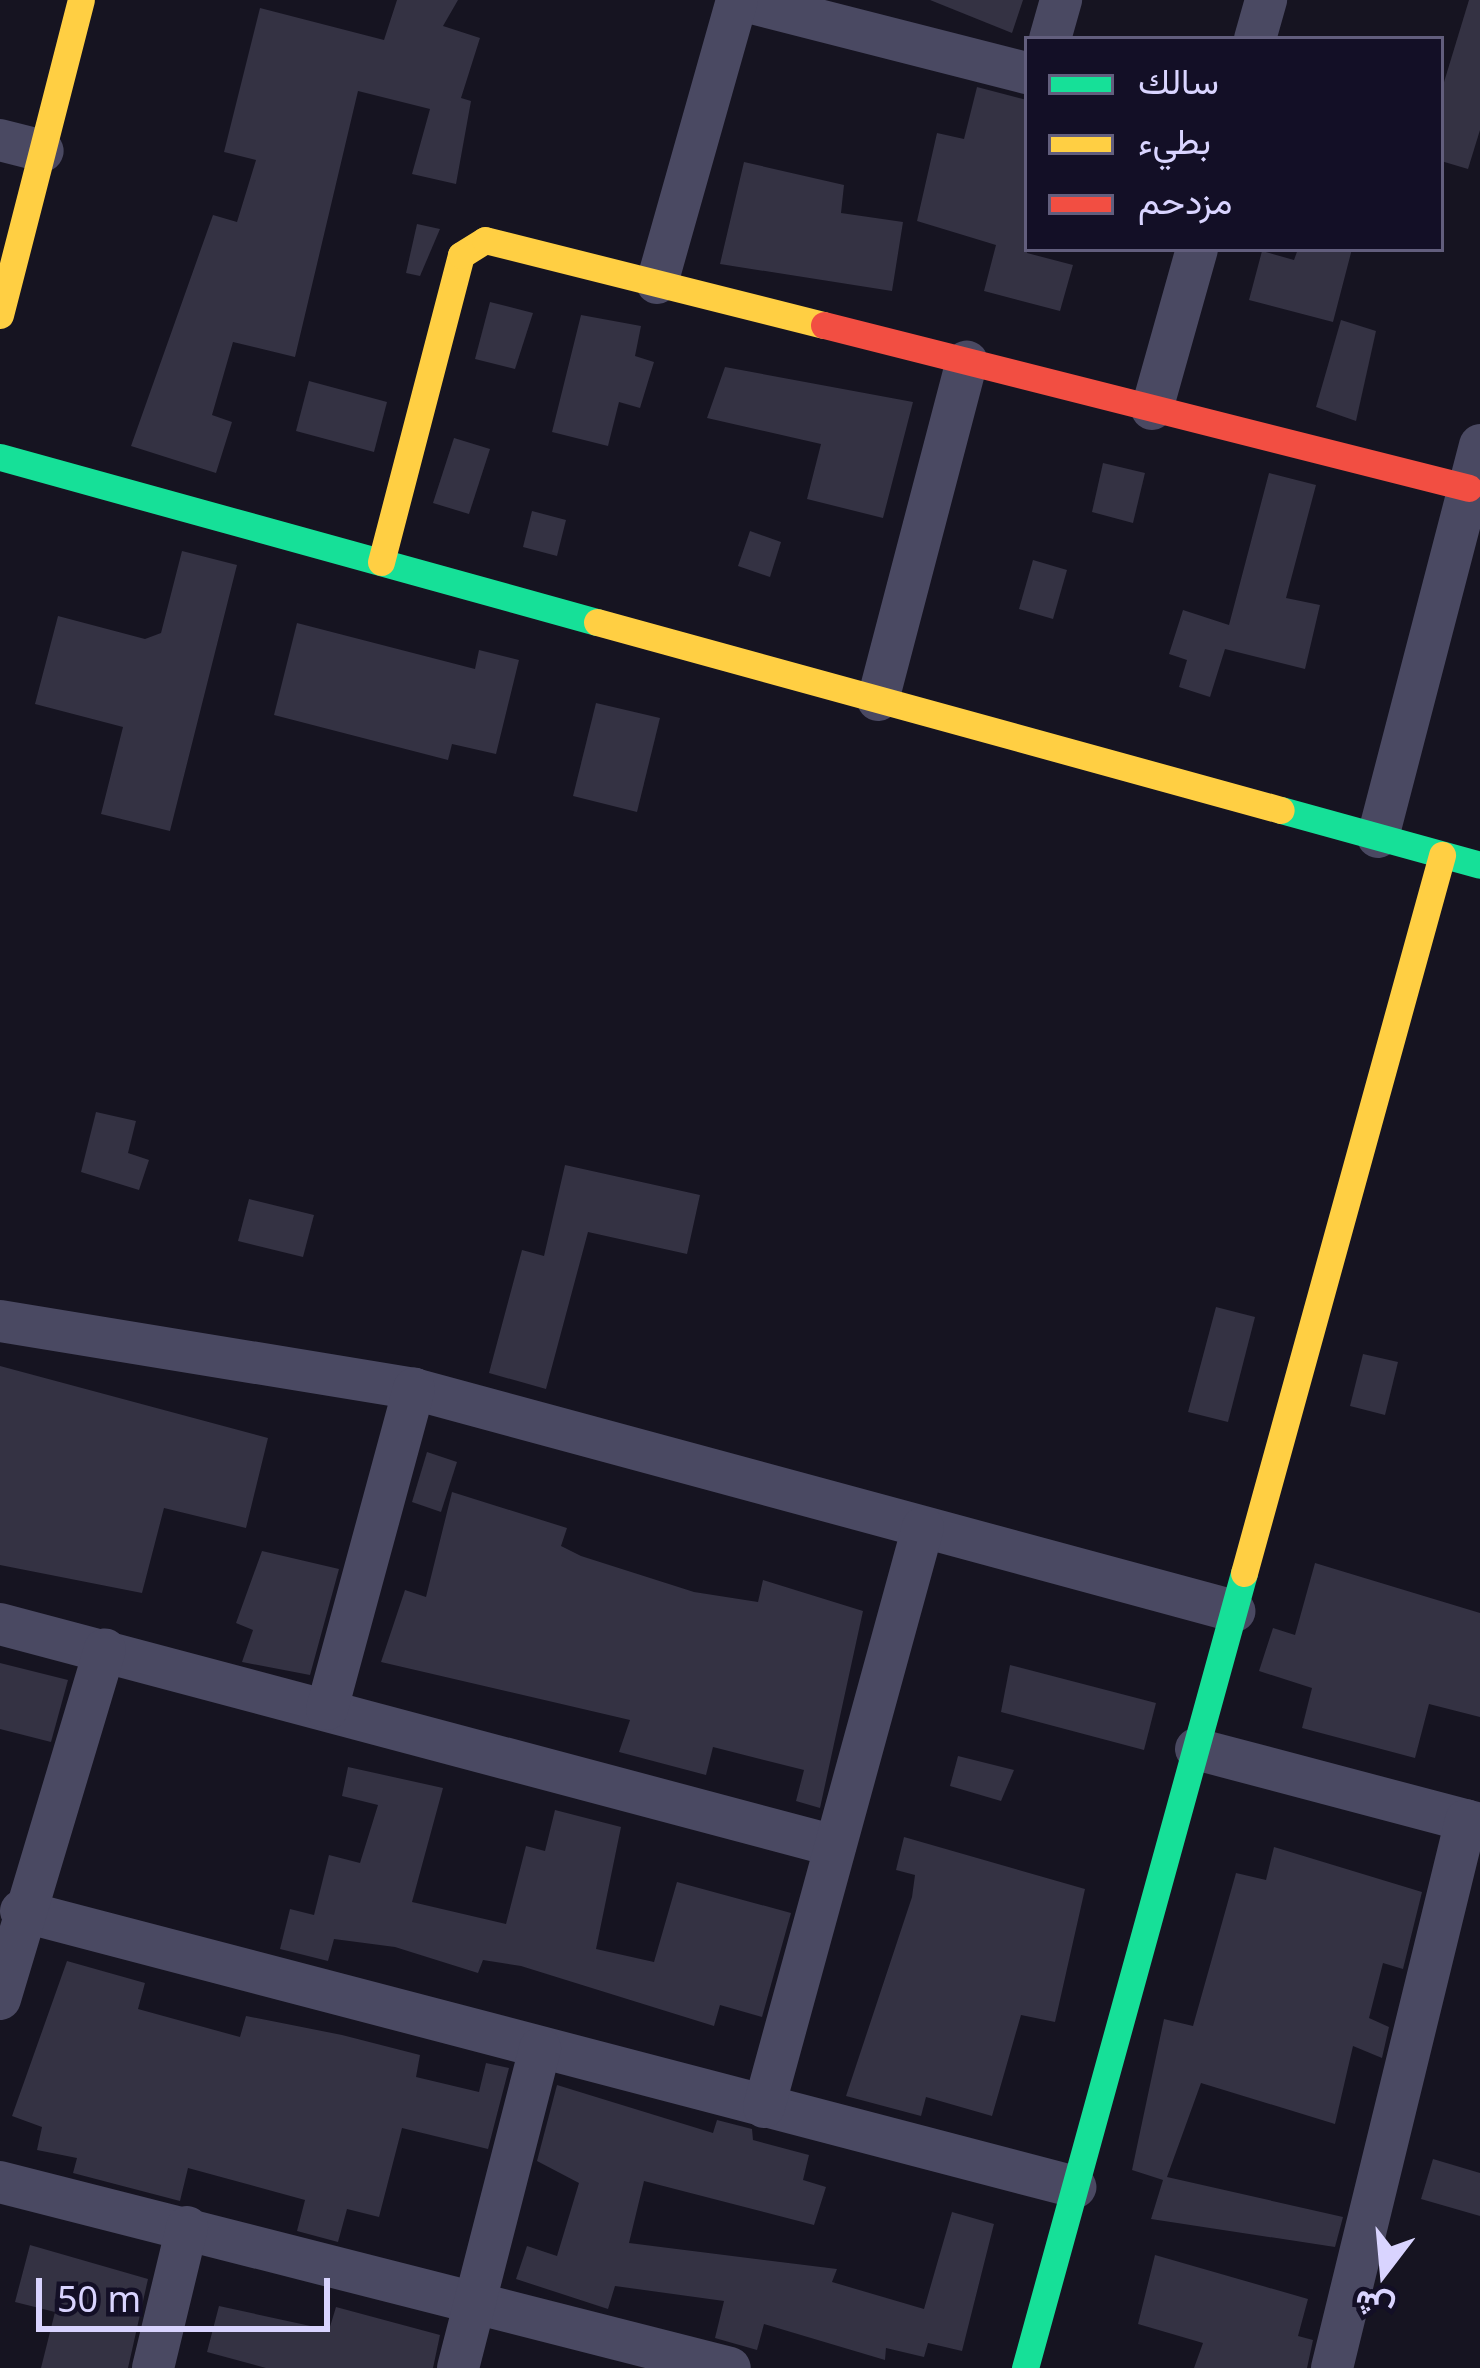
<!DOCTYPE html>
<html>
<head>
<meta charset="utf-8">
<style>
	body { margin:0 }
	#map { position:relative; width:1480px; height:2368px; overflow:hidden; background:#161421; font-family:"Noto Sans",Vazirmatn,sans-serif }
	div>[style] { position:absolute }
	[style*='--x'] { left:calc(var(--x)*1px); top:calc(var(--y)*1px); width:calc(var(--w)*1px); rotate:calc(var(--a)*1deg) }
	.building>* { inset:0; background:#343243 }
	.street>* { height:42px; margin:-21px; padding:0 21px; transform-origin:21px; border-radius:21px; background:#4a4962 }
	.fast>* { height:27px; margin:-13.5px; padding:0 13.5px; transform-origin:13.5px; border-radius:13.5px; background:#16e098 }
	.slow>* { height:27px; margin:-13.5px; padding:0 13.5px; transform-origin:13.5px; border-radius:13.5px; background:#ffcf43 }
	.jam>* { height:27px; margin:-13.5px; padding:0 13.5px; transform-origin:13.5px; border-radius:13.5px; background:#f24e42 }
	span { translate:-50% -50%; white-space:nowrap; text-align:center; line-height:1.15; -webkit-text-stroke:12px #130f26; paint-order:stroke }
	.legend { position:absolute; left:1024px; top:36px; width:420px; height:216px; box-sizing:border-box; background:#130f26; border:3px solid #625e7d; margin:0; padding:15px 21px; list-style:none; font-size:36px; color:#d9d4ff }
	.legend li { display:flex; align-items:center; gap:24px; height:60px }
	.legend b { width:60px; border:3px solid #625e7d }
	.north { position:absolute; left:1324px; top:2212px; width:120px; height:120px; -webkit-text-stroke:9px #130f26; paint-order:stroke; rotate:196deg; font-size:33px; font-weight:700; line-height:48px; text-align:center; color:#d9d4ff }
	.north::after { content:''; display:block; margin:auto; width:42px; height:54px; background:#d9d4ff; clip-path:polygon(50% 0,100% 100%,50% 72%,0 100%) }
	.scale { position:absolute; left:36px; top:2278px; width:294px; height:54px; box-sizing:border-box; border:6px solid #d9d4ff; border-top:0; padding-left:15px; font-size:36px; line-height:42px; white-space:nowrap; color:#d9d4ff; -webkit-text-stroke:9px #130f26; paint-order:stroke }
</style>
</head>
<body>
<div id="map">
	<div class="building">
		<div style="clip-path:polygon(397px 0,458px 0,443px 26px,480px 38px,461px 98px,471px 101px,456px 184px,412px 174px,430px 109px,358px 91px,295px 357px,233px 342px,212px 415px,232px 422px,216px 473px,131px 446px,213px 215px,237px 222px,256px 160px,224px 152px,260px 8px,384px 40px)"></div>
		<div style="clip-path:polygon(930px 0,1023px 0,1012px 33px)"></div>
		<div style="clip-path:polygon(1469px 0,1480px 0,1480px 130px,1468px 169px,1441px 161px,1441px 92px)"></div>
		<div style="clip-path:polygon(977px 87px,1027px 100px,1027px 253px,1073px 265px,1060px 311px,984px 291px,996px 245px,917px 221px,937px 133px,964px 139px)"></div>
		<div style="clip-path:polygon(744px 162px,844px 185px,841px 213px,903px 222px,892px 291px,720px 264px)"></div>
		<div style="clip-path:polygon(417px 224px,440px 229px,420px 276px,406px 273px)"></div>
		<div style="clip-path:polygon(1298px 249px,1352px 249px,1333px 322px,1249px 300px,1262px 251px,1294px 260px)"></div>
		<div style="clip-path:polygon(490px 302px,533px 313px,515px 369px,475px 359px)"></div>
		<div style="clip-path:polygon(581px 315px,641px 326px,635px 356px,654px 362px,640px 408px,619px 402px,608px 446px,552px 432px)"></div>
		<div style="clip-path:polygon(1341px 320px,1376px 331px,1356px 421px,1316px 407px)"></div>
		<div style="clip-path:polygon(725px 367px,913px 402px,883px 518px,807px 499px,821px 444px,707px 418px)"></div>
		<div style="clip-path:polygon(309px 381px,387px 402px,374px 452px,296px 431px)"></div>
		<div style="clip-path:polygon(454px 438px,490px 449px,469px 514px,433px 503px)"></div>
		<div style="clip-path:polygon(1103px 463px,1145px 473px,1133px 523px,1092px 512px)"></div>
		<div style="clip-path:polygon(1269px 473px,1316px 485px,1286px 598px,1320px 605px,1305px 669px,1225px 649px,1210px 697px,1179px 687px,1187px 660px,1169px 654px,1183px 610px,1229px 625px)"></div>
		<div style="clip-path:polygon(532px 511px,566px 520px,557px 556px,523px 547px)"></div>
		<div style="clip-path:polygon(750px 531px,781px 542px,770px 577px,738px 566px)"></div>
		<div style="clip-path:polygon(182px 551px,237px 565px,170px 831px,101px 814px,123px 727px,35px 704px,58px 616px,145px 639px,161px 633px)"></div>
		<div style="clip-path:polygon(1033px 560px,1067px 570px,1053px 619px,1019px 609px)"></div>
		<div style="clip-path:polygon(297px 623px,475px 669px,479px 650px,519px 660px,496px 754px,452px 744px,448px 760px,274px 715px)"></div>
		<div style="clip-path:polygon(596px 703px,660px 718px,637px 812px,573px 796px)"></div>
		<div style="clip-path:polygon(96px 1112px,136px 1121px,128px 1153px,149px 1160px,139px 1190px,81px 1172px)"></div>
		<div style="clip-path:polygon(565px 1165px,700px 1195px,687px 1254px,588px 1232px,546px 1389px,489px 1373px,522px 1250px,544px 1256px)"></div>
		<div style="clip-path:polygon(249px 1199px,314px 1215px,303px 1257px,238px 1241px)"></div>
		<div style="clip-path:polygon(1216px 1307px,1255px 1317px,1228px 1422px,1188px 1412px)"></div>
		<div style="clip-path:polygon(1363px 1354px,1398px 1362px,1385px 1415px,1350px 1406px)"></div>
		<div style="clip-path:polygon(0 1366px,268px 1438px,246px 1528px,164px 1508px,142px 1593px,0 1565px)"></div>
		<div style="clip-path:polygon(427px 1452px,457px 1462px,441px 1512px,412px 1502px)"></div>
		<div style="clip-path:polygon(452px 1492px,567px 1528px,561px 1546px,581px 1556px,694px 1592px,758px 1602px,763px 1580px,863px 1611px,820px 1808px,796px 1801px,804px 1770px,713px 1747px,706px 1775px,619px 1752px,630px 1720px,381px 1662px,405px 1590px,426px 1597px)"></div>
		<div style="clip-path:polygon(262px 1551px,339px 1569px,310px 1675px,242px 1662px,253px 1630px,236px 1623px)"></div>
		<div style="clip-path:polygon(1315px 1563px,1480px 1613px,1480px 1717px,1429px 1704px,1415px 1758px,1302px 1728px,1312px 1688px,1259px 1671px,1273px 1628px,1295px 1635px)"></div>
		<div style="clip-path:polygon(0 1663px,68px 1680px,51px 1742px,0 1729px)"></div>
		<div style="clip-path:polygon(1010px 1665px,1156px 1703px,1144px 1750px,1001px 1712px)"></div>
		<div style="clip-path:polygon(958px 1756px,1014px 1770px,1001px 1801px,950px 1786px)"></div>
		<div style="clip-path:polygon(348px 1767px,443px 1788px,412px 1902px,506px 1924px,526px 1846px,545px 1851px,555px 1810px,621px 1827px,596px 1949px,654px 1962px,677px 1882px,791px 1913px,762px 2017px,720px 2005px,714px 2026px,521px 1966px,483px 1960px,478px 1973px,395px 1947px,334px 1939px,328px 1961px,280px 1949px,290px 1909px,314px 1915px,329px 1855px,360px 1863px,378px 1805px,342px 1796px)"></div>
		<div style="clip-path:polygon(904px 1837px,1085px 1889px,1055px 2022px,1021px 2015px,992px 2116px,926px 2097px,921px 2116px,846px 2096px,912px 1897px,915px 1875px,896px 1870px)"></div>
		<div style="clip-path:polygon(1274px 1847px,1422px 1892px,1403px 1969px,1383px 1963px,1369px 2018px,1389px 2027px,1382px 2058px,1353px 2046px,1335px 2124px,1201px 2083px,1167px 2177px,1343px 2217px,1335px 2247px,1151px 2219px,1163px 2180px,1132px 2170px,1164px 2019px,1193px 2026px,1236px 1873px,1266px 1880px)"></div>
		<div style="clip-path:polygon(67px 1961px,145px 1983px,138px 2009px,240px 2037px,246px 2016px,342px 2035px,420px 2055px,416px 2077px,479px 2092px,486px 2063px,509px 2068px,488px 2149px,402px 2128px,379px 2217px,347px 2209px,338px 2242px,297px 2231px,305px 2200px,188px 2168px,180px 2201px,73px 2173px,77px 2158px,37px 2150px,42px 2127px,12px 2116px)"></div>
		<div style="clip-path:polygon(557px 2085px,713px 2133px,717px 2120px,752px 2129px,753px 2140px,809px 2155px,803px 2180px,826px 2187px,814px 2225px,644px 2181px,629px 2243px,837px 2269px,832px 2282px,924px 2309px,952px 2212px,994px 2224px,962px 2351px,928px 2343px,924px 2357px,886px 2348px,885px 2360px,764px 2324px,757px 2350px,715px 2338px,724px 2301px,615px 2286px,608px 2309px,516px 2279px,527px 2246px,557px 2256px,579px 2183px,537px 2161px)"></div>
		<div style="clip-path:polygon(1433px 2159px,1480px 2173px,1480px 2216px,1421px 2199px)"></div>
		<div style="clip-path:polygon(30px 2245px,148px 2279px,128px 2368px,41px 2368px,55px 2312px,15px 2302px)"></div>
		<div style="clip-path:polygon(1155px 2255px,1308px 2299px,1298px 2336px,1313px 2340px,1307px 2368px,1194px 2368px,1203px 2343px,1138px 2324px)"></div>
		<div style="clip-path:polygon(219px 2306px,329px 2330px,336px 2307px,440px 2335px,433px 2368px,266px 2368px,207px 2352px)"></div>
	</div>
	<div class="street">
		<div style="--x:740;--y:0;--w:296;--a:14.3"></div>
		<div style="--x:1050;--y:39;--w:41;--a:-74.2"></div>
		<div style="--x:1255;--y:39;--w:41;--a:-74.2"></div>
		<div style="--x:0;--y:140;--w:44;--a:14.3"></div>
		<div style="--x:657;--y:283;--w:294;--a:-74.2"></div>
		<div style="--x:1152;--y:409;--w:166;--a:-74.3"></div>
		<div style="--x:878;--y:700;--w:350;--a:-75.3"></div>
		<div style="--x:1378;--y:837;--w:405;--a:-75.4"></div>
		<div style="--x:0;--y:1321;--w:420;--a:9.3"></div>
		<div style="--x:414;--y:1389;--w:850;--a:15.15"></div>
		<div style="--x:0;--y:1624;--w:864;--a:14.89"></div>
		<div style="--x:327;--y:1709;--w:332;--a:-74.8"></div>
		<div style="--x:1196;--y:1749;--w:294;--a:14.8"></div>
		<div style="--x:21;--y:1911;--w:1090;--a:14.67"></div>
		<div style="--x:0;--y:1999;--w:365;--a:-73.3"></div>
		<div style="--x:764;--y:2107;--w:601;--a:-74.67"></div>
		<div style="--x:0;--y:2182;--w:753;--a:14.29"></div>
		<div style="--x:153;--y:2368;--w:145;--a:-76.4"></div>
		<div style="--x:458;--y:2368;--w:330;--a:-75.6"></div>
		<div style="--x:1332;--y:2368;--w:564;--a:-76.26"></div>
	</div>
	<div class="fast">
		<div style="--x:0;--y:457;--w:619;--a:15.45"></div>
		<div style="--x:1281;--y:810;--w:206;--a:15.4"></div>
		<div style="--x:1025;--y:2368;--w:825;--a:-74.6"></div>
	</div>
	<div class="slow">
		<div style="--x:0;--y:315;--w:325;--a:-75.6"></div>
		<div style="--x:381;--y:562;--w:317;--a:-75.4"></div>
		<div style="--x:461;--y:255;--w:28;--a:-32"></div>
		<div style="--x:485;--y:240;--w:349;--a:14.1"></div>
		<div style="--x:597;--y:622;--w:709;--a:15.37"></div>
		<div style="--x:1244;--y:1573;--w:745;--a:-74.58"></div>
	</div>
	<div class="jam">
		<div style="--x:824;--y:325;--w:665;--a:14.18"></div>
	</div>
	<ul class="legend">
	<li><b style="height:15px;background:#16e098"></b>سالك</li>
	<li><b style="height:15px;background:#ffcf43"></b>بطيء</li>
	<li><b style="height:15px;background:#f24e42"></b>مزدحم</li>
	</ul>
	<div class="north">ش</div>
	<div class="scale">50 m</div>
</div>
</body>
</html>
